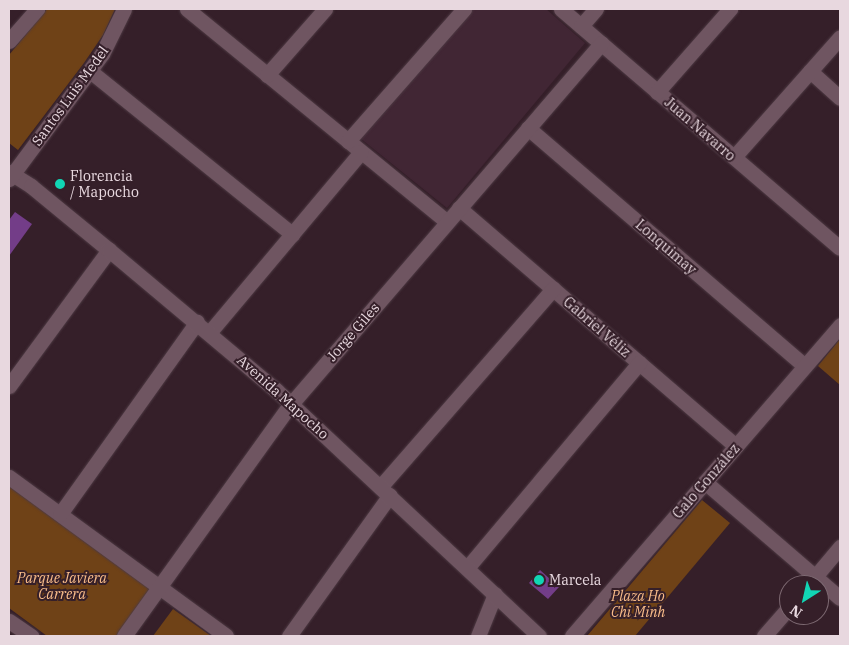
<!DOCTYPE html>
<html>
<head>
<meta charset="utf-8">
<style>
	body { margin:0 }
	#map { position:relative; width:849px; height:645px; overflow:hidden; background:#351f29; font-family:"IBM Plex Serif",serif }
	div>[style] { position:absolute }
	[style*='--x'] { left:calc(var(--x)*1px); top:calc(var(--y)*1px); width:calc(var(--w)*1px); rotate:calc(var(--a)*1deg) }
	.built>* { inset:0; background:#412634 }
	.green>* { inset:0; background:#6f4217 }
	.building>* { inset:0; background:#733d88 }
	.roads { filter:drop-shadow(0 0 1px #4d3a43) drop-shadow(0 0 1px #4d3a43) }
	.street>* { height:15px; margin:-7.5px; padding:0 7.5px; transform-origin:7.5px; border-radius:7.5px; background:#6f5561 }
	.secondary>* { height:15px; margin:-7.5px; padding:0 7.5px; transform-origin:7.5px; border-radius:7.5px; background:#6f5561 }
	.dots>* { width:14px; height:14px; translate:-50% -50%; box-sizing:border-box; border:2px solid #351f29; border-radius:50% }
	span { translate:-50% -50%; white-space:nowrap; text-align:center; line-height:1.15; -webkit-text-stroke:4px #351f29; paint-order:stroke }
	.street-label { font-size:14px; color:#e8d8df }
	.poi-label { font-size:14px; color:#e8d8df }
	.left { translate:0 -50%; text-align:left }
	.park-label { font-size:14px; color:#f8bb89; font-style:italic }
	.frame { position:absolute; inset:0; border:10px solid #e8d8df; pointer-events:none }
	.north { position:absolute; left:779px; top:575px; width:50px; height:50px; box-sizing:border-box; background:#351f29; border:1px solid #7d6972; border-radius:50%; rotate:215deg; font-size:14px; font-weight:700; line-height:20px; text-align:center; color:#e8d8df }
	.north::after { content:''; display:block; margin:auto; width:18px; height:22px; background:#11d5b4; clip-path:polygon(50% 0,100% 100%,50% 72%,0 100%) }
</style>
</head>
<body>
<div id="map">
	<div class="built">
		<div style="clip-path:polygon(473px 9px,546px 9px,585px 43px,447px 208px,360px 138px)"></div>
	</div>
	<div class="green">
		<div style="clip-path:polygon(47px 9px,115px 9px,103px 35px,84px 63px,18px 150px,9px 143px,9px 55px)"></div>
		<div style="clip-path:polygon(840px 339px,840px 385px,818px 366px)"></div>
		<div style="clip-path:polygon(9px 486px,150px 589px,116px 636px,47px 636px,9px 608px)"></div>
		<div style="clip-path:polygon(702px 500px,730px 523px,635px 636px,587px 636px)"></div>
		<div style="clip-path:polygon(173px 609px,211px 636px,153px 636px)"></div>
	</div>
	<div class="building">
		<div style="clip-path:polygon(15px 212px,32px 224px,9px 256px,9px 220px)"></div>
		<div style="clip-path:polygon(540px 570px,559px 587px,548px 599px,529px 583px)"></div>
	</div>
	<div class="roads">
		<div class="street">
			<div style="--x:187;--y:9;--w:336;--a:39.3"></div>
			<div style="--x:561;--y:9;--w:367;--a:40.6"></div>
			<div style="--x:581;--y:26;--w:23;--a:-49"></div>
			<div style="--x:90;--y:71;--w:260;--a:38.9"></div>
			<div style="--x:810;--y:71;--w:40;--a:42"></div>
			<div style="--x:267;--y:75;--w:88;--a:-48.7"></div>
			<div style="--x:657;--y:92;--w:111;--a:-48.7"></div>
			<div style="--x:528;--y:128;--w:365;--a:40.7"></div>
			<div style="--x:348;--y:141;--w:176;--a:-48.7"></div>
			<div style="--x:734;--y:157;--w:160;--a:-48.5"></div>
			<div style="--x:459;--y:208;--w:365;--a:40.7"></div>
			<div style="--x:209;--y:333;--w:236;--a:-50"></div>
			<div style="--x:9;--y:386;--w:169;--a:-53.7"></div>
			<div style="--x:9;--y:477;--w:269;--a:36.2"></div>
			<div style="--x:705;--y:482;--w:178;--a:40.7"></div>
			<div style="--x:381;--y:486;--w:262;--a:-48.9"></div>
			<div style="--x:60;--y:514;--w:236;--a:-54.5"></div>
			<div style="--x:467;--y:568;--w:268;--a:-50"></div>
			<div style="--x:808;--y:585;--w:50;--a:-49.9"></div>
			<div style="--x:9;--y:621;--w:27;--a:34"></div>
			<div style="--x:124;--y:636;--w:286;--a:-54.3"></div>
			<div style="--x:291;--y:404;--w:476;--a:-49.3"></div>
			<div style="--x:289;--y:636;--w:173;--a:-54.4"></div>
			<div style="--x:478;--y:636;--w:45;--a:-68"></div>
			<div style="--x:572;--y:636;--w:411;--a:-49.2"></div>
			<div style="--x:764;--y:636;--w:38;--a:-49"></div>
		</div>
		<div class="secondary">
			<div style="--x:9;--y:41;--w:43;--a:-48.8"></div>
			<div style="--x:9;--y:172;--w:26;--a:32"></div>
			<div style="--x:31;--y:186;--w:101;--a:39.4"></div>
			<div style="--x:109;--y:250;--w:218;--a:40"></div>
			<div style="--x:276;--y:390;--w:360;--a:43.1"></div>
			<div style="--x:9;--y:179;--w:156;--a:-53.4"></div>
			<div style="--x:102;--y:54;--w:50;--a:-63.9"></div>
		</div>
	</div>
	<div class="dots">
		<div style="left:60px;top:184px;background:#11d5b4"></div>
		<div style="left:539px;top:580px;background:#11d5b4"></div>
	</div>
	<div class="street-label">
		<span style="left:70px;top:96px;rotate:-54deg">Santos Luis Medel</span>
		<span style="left:700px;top:129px;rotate:41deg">Juan Navarro</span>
		<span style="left:666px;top:247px;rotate:41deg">Lonquimay</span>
		<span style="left:597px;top:327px;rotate:41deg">Gabriel Véliz</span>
		<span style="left:353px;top:332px;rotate:-49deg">Jorge Giles</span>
		<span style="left:283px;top:397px;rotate:42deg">Avenida Mapocho</span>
		<span style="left:706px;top:481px;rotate:-49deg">Galo González</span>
	</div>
	<div class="poi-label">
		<span class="left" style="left:70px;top:184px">Florencia<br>/ Mapocho</span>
		<span class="left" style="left:549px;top:580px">Marcela</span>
	</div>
	<div class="park-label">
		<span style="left:62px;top:586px">Parque Javiera<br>Carrera</span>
		<span style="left:638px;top:604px">Plaza Ho<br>Chi Minh</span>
	</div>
	<div class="frame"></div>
	<div class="north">N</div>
</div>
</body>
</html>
